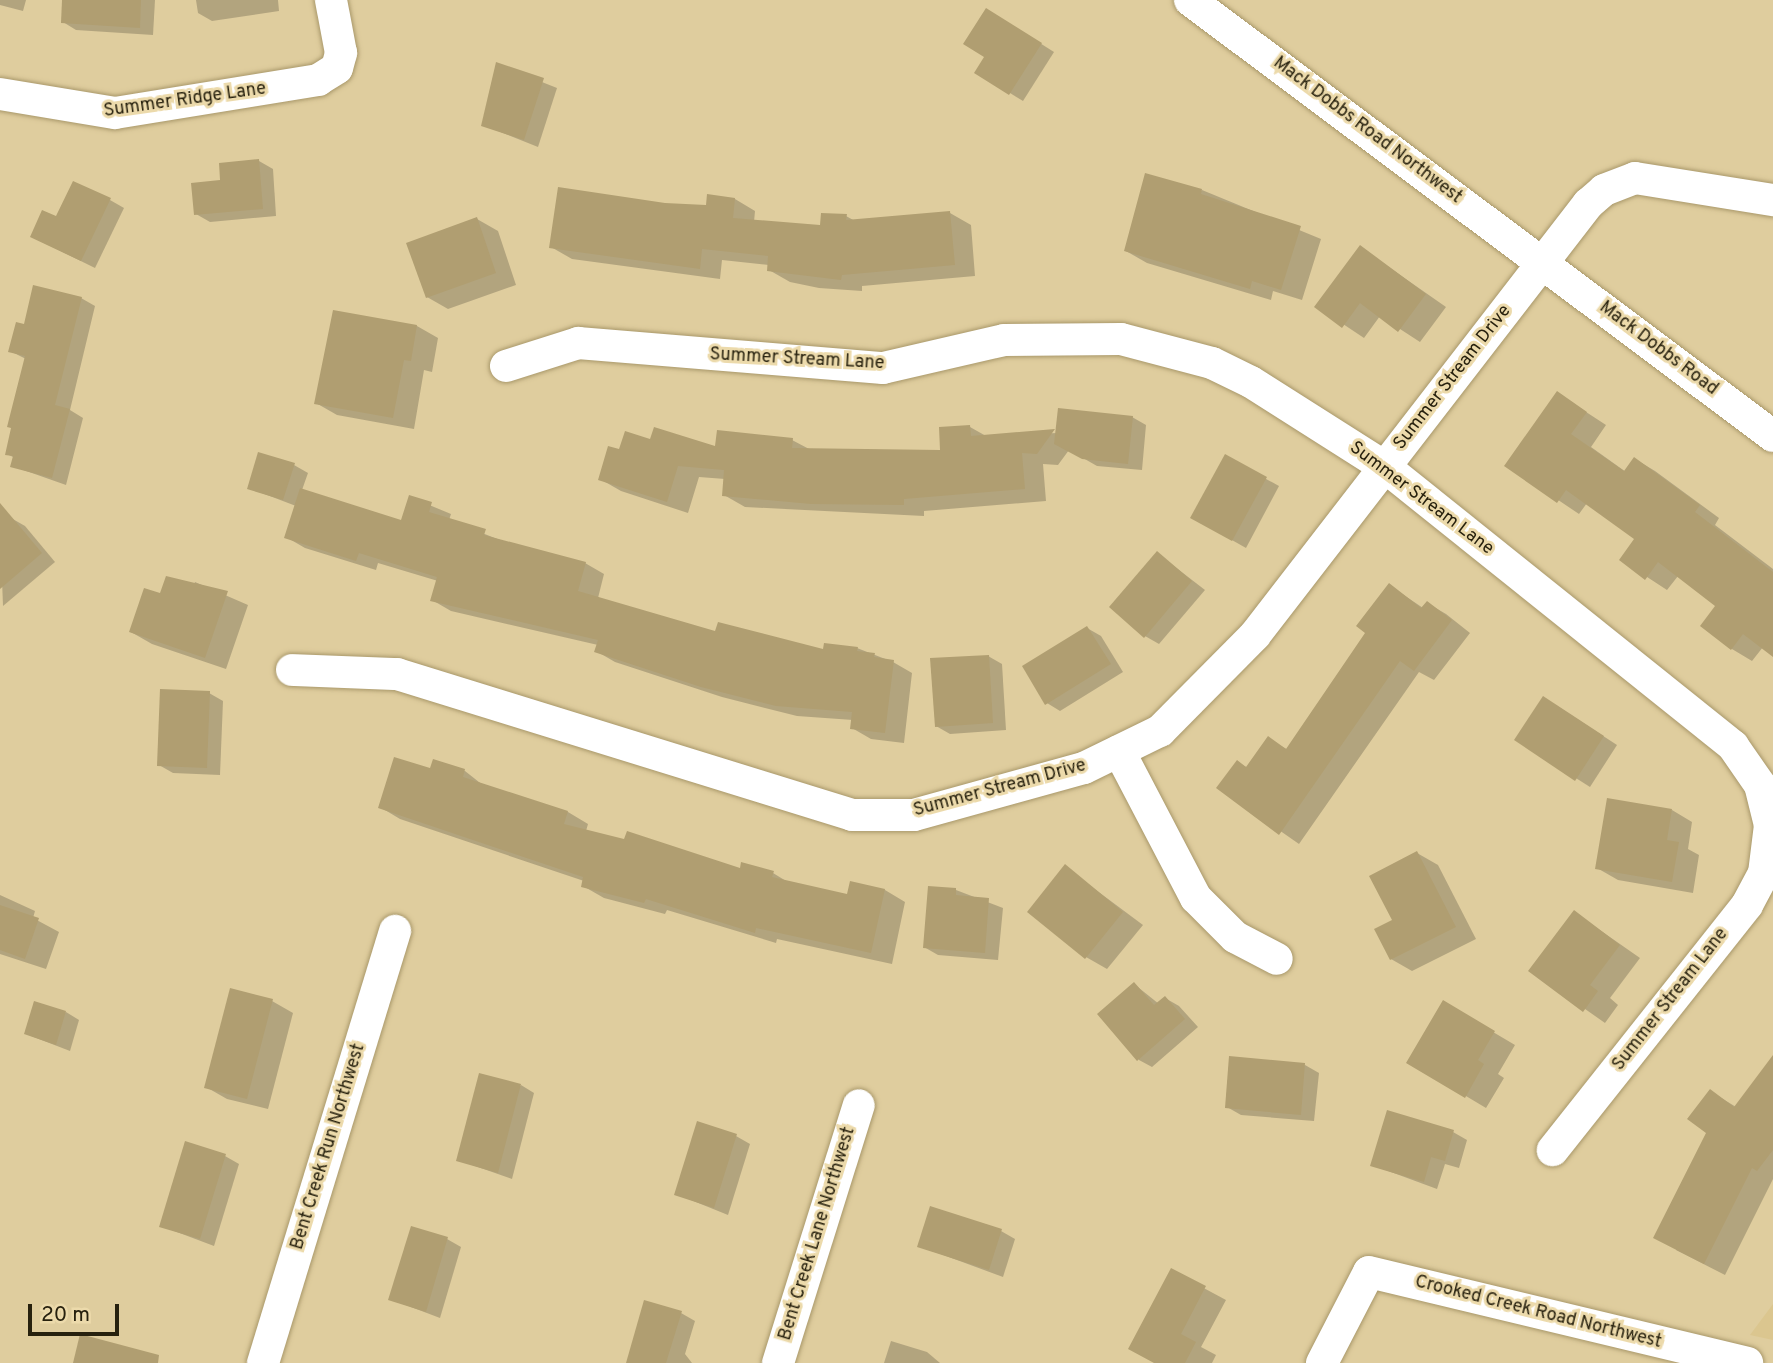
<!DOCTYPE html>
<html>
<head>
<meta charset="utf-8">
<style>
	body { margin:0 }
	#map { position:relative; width:1773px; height:1363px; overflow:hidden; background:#dfcd9e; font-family:Overpass,sans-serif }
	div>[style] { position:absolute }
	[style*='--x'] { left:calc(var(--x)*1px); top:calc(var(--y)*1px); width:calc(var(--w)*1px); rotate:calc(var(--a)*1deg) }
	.built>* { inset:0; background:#dbc68f }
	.shadow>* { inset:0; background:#0003 }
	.building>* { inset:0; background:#b09e71 }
	.roads { filter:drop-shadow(0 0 2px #a9986a) drop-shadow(0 0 2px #a9986a) }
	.minor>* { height:32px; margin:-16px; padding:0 16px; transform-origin:16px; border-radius:16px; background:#fff }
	span { translate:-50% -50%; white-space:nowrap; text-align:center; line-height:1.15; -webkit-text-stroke:6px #ecdaab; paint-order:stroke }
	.street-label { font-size:18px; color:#27210e }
	.scale { position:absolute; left:28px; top:1304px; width:91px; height:32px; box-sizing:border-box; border:4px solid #27210e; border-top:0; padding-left:9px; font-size:21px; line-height:24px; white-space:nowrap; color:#27210e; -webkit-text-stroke:5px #ecdaab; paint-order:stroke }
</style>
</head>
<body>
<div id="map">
	<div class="built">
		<div style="clip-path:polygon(1773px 1304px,1773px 1340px,1750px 1335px)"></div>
	</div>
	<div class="shadow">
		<div style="clip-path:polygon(0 0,26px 0,23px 11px,0 5px)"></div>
		<div style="clip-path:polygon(64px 0,155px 0,153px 35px,76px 30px,63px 22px)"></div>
		<div style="clip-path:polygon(196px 0,278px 0,279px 11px,212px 21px,198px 13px)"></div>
		<div style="clip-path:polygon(1000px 18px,1054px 52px,1023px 101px,1010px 93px,987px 57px)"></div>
		<div style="clip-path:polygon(497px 64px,557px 88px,538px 147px,483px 125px)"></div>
		<div style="clip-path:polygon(259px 161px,273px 169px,276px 216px,210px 222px,196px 214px)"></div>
		<div style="clip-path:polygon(1202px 190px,1321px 239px,1302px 300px,1273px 291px,1271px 300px,1147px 263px,1126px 251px)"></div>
		<div style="clip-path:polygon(735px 199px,755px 211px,754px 222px,821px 227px,846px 216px,855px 221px,950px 213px,971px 225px,975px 276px,862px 286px,862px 291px,819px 288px,790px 282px,769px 270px,769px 265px,722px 260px,720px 279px,572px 259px,551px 247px,665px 205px,707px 207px)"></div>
		<div style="clip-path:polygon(110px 200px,124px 208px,95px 268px,32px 237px,56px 218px)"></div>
		<div style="clip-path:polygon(477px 219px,498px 231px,516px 285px,448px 309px,427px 297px)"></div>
		<div style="clip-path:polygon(1360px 247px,1446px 307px,1420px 342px,1380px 316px,1364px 338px,1316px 306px)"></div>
		<div style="clip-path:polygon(81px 298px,95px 306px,70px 410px,83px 418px,66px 485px,12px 466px,15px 458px,7px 454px,26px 359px,10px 351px,25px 326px)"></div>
		<div style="clip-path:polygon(334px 312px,417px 326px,438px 338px,432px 372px,424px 370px,414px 429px,337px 415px,316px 403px)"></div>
		<div style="clip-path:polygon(1557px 393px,1606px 425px,1591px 447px,1626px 472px,1635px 459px,1655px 471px,1719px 518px,1715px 525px,1773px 569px,1773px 655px,1763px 647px,1752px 661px,1732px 649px,1717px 606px,1678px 576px,1667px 590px,1621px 560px,1637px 539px,1587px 503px,1579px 514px,1506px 465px)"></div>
		<div style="clip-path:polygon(1132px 417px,1146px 425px,1142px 470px,1097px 466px,1069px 450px,1058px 465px,1043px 464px,1046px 501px,924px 511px,924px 516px,745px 507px,724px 495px,725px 479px,699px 477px,688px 513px,621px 491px,600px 479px,620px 452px,652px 441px,717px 448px,792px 440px,811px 450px,942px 452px,970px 427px,986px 436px,1057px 433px)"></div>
		<div style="clip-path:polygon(1226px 457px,1279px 486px,1246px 548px,1193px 518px)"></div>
		<div style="clip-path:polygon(294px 465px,308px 473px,302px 490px,402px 522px,410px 497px,451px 514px,449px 520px,505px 542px,585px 563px,604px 574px,598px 598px,717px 633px,825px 652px,857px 648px,893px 662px,912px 673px,904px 743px,871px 739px,852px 728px,853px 720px,797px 716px,722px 697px,615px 662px,596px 651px,598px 645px,451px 611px,432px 600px,438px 581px,378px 563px,376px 570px,305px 548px,286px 537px,296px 506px,249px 488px)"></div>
		<div style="clip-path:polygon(11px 518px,25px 526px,55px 562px,3px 606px,0 527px)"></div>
		<div style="clip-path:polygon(1157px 553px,1205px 590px,1159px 644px,1145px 636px)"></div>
		<div style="clip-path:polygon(195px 582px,248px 605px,226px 669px,152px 644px,131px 632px,161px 596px,193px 587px)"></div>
		<div style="clip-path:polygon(1389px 585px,1423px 608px,1427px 603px,1446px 614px,1470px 633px,1434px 680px,1419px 672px,1299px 844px,1219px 788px,1237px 762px,1248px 768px,1269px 739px,1288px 750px,1367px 633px)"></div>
		<div style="clip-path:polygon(1087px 628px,1101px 636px,1123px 672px,1060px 711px,1047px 703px)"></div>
		<div style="clip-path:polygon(988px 656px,1002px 664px,1006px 730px,950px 734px,936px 726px)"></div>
		<div style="clip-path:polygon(209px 693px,223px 701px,220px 775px,173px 773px,159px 765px)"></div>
		<div style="clip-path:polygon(1557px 706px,1617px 745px,1590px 787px,1516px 740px)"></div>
		<div style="clip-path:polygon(434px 761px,465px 771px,484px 786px,568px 812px,588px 824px,586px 831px,741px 870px,773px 873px,791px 884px,848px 896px,885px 890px,905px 902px,892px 964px,777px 939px,776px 943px,667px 910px,665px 914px,604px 898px,583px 886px,584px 881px,400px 819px,380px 807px,431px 770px)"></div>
		<div style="clip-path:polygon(1672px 810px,1692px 822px,1688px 849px,1699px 855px,1693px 893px,1618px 880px,1597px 868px)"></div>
		<div style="clip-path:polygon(1417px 853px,1438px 865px,1476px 939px,1412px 971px,1391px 959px,1394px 921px)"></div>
		<div style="clip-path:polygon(1065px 867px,1143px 925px,1107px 969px,1086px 957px)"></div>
		<div style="clip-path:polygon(956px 890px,1003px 908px,998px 960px,938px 955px,924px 947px)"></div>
		<div style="clip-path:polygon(0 895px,35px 911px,33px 918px,59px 932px,46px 969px,0 954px)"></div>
		<div style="clip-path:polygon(1574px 912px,1640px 958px,1610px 998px,1618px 1005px,1605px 1023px,1531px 971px)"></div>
		<div style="clip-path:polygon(1134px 984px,1159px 1004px,1165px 998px,1179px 1006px,1198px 1027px,1152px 1067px,1139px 1060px)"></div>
		<div style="clip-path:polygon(272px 1001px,293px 1013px,268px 1109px,227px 1099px,206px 1087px)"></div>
		<div style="clip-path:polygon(1444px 1003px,1515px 1045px,1498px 1074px,1504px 1078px,1486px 1108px,1409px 1062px)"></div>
		<div style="clip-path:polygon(66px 1012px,79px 1020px,70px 1051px,26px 1034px)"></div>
		<div style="clip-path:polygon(1305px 1065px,1319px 1073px,1314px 1121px,1241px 1115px,1227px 1107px)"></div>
		<div style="clip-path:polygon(1773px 1079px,1773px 1179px,1725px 1275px,1676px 1250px,1709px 1133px,1710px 1091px,1736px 1107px)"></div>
		<div style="clip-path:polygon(521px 1085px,534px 1093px,512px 1179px,458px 1160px)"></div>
		<div style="clip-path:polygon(1453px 1132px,1467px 1140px,1459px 1168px,1445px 1164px,1437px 1189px,1372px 1165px)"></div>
		<div style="clip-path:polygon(736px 1136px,750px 1144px,728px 1215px,676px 1194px)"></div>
		<div style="clip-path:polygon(225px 1156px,239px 1164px,214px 1246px,161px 1226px)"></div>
		<div style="clip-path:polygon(1001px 1231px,1015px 1239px,1003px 1277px,919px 1246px)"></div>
		<div style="clip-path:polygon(447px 1239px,461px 1247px,440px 1318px,390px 1299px)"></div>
		<div style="clip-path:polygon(1172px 1271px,1226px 1300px,1201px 1347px,1216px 1355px,1212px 1363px,1155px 1363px)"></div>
		<div style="clip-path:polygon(681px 1313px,695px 1321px,685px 1354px,692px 1363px,628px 1363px)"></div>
		<div style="clip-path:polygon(891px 1341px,927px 1352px,940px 1363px,884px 1363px)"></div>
	</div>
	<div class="building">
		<div style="clip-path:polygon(62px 0,141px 0,140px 28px,61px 23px)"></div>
		<div style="clip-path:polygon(986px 8px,1042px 43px,1009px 95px,974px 73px,984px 57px,963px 44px)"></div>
		<div style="clip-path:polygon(496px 62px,544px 78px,524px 140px,481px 126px)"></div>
		<div style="clip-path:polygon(259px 159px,263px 209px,194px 215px,191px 183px,220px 180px,219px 163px)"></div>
		<div style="clip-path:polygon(1145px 173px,1202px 189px,1201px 194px,1301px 226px,1281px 290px,1252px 281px,1250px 289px,1124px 251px)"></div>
		<div style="clip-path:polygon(73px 181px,111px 198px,81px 261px,30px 237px,42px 210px,56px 216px)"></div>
		<div style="clip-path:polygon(558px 187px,665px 203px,706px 205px,707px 194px,735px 198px,733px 218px,820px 225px,821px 213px,847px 214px,846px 220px,950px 211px,955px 265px,842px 275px,841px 280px,767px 271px,768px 256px,702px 249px,700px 269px,549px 248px)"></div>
		<div style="clip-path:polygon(477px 217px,496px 273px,426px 298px,406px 243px)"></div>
		<div style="clip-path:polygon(1360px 245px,1426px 294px,1398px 332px,1360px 303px,1342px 328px,1314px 307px)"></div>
		<div style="clip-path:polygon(33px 285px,82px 297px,55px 405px,70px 409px,52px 478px,10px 467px,13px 456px,5px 455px,11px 428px,7px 427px,25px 356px,8px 352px,16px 322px,24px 324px)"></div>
		<div style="clip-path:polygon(333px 310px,417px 325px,411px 361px,404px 360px,393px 418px,314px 404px)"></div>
		<div style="clip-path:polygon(1557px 391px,1587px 412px,1571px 434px,1624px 471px,1634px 457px,1700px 505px,1695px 512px,1773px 572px,1773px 657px,1743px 634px,1731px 650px,1700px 626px,1715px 606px,1658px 562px,1645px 580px,1619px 560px,1634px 539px,1566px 490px,1557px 503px,1504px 466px)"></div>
		<div style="clip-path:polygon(1058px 408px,1133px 416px,1128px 464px,1082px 459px,1054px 444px)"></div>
		<div style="clip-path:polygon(970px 425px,971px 436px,1055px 429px,1037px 454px,1022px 453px,1025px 489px,904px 499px,904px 505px,811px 504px,722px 496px,724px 470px,678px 466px,667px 502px,598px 480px,608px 446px,619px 449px,625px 431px,650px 439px,654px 427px,715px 446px,717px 430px,793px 438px,792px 448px,940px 450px,939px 427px)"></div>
		<div style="clip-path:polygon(258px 452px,295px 463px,283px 500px,247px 489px)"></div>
		<div style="clip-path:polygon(1225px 454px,1267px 477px,1232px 541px,1190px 518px)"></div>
		<div style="clip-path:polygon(300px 488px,401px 520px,409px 495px,432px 502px,429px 512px,486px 529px,484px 535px,586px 562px,578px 591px,715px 631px,718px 622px,823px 649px,824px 643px,858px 647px,857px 651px,875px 653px,874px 657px,894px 660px,885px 733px,850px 729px,852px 712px,776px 706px,701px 687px,594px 652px,598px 640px,430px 601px,437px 577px,359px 553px,356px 561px,284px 538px)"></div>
		<div style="clip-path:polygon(0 503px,42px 553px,0 589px)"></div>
		<div style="clip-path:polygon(1157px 551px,1192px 581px,1144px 638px,1109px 607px)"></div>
		<div style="clip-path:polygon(166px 576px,228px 591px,205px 658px,129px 632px,144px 588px,160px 593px)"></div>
		<div style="clip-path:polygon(1389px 583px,1421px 608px,1427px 601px,1452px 620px,1414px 671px,1400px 661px,1279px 835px,1216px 788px,1237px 760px,1246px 767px,1268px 736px,1286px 749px,1365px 633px,1356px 626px)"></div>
		<div style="clip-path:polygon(1087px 626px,1111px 664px,1045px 705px,1022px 666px)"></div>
		<div style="clip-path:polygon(989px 655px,993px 723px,935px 727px,930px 658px)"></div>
		<div style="clip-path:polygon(160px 689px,210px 691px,207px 768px,157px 766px)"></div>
		<div style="clip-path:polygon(1543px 696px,1604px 736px,1575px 781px,1514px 740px)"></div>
		<div style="clip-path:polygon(394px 757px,430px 768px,433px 759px,465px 769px,463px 777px,568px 811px,564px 824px,624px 839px,627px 831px,740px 868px,741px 862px,774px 871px,772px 877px,847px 894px,850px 881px,885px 889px,871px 953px,756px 928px,755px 933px,646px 899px,644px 903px,581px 887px,583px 877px,378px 808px)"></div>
		<div style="clip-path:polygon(1607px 798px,1672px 809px,1667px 840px,1679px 842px,1672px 882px,1595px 869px)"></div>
		<div style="clip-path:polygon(1417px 851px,1456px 927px,1390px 960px,1374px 929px,1392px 920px,1369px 876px)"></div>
		<div style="clip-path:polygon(1065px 864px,1123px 912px,1085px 959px,1027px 912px)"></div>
		<div style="clip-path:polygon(928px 886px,956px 888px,956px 895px,989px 898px,985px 953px,923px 948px)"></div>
		<div style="clip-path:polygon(0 905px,39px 918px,25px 959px,0 950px)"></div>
		<div style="clip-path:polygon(1574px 910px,1620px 945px,1590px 985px,1598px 991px,1583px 1012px,1528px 971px)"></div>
		<div style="clip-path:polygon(1134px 982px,1154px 1005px,1165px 996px,1185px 1019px,1137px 1061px,1097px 1014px)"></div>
		<div style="clip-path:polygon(230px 988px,273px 999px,247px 1099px,204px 1088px)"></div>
		<div style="clip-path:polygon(1443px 1000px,1495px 1031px,1478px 1060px,1484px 1064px,1465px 1098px,1406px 1063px)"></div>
		<div style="clip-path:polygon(34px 1001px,66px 1011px,56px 1045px,24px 1034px)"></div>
		<div style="clip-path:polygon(1773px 1055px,1773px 1150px,1757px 1171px,1752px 1168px,1704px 1264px,1653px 1238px,1706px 1133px,1687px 1119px,1710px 1089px,1734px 1107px)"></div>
		<div style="clip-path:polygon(1229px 1056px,1305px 1063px,1301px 1115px,1225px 1108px)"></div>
		<div style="clip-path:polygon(479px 1073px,521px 1084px,498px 1173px,456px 1161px)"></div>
		<div style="clip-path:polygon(1387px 1110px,1454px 1130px,1445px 1161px,1431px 1157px,1424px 1182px,1370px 1166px)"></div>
		<div style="clip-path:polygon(697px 1121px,737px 1134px,714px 1208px,674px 1195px)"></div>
		<div style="clip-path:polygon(185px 1141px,226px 1154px,200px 1239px,159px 1227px)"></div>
		<div style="clip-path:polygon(930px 1206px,1002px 1229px,989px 1270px,917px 1247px)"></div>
		<div style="clip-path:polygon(411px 1226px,448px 1237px,426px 1312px,388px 1300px)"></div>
		<div style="clip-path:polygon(1171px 1268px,1206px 1286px,1181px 1334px,1196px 1342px,1185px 1363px,1154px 1363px,1128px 1349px)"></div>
		<div style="clip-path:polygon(644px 1300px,682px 1311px,666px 1363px,626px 1363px)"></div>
		<div style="clip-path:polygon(80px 1334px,159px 1355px,158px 1363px,73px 1363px)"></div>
	</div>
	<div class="roads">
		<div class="minor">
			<div style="--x:1190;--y:0;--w:728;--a:36.79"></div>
			<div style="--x:0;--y:94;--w:117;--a:9.4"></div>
			<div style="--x:115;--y:113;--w:206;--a:-9.2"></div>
			<div style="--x:318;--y:80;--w:22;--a:-32"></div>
			<div style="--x:337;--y:68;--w:16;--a:-75"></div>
			<div style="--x:341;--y:53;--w:54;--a:-100.7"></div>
			<div style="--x:506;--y:366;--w:76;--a:-17.7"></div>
			<div style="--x:578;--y:343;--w:306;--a:4.7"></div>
			<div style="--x:883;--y:368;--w:124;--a:-13"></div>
			<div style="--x:1004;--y:340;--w:117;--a:-0.5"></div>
			<div style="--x:1121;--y:339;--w:94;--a:14.8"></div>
			<div style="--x:1212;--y:363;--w:43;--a:26"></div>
			<div style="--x:1251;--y:382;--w:159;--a:32.4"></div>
			<div style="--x:1385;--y:467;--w:446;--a:38.7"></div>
			<div style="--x:1733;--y:746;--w:47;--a:55.3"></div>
			<div style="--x:1760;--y:785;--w:41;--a:76"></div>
			<div style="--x:1770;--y:825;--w:48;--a:97.1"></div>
			<div style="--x:1764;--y:873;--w:36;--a:118"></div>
			<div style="--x:1747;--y:905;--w:313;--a:128.4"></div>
			<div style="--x:292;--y:670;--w:105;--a:2.2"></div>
			<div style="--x:397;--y:674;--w:476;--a:17.2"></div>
			<div style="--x:852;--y:815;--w:62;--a:0"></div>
			<div style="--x:914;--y:815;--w:176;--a:-15.5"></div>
			<div style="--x:1084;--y:768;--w:85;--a:-26"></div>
			<div style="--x:1160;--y:731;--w:135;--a:-45.3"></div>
			<div style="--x:1255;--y:635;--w:545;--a:-52.31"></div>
			<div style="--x:1588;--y:204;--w:21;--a:-41"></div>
			<div style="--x:1604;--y:190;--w:33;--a:-21"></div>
			<div style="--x:1635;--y:178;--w:140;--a:9.1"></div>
			<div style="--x:1119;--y:751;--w:166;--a:62.4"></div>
			<div style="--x:1196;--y:898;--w:55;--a:45"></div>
			<div style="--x:1235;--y:937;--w:47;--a:27.6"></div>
			<div style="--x:263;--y:1363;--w:452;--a:-73"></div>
			<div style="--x:778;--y:1363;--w:270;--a:-72.6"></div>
			<div style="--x:1322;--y:1363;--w:102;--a:-62.7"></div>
			<div style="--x:1369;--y:1272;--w:389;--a:13.5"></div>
		</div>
	</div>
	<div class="street-label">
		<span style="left:185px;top:101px;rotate:-8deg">Summer Ridge Lane</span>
		<span style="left:1367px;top:131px;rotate:37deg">Mack Dobbs Road Northwest</span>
		<span style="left:1658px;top:349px;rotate:37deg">Mack Dobbs Road</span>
		<span style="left:797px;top:360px;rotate:3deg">Summer Stream Lane</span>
		<span style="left:1453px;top:378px;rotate:-52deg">Summer Stream Drive</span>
		<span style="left:1421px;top:499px;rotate:37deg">Summer Stream Lane</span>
		<span style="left:1000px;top:789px;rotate:-15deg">Summer Stream Drive</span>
		<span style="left:1671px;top:1000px;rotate:-52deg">Summer Stream Lane</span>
		<span style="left:329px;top:1147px;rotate:-73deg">Bent Creek Run Northwest</span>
		<span style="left:818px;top:1234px;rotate:-73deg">Bent Creek Lane Northwest</span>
		<span style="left:1538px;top:1313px;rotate:14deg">Crooked Creek Road Northwest</span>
	</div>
	<div class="scale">20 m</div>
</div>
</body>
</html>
